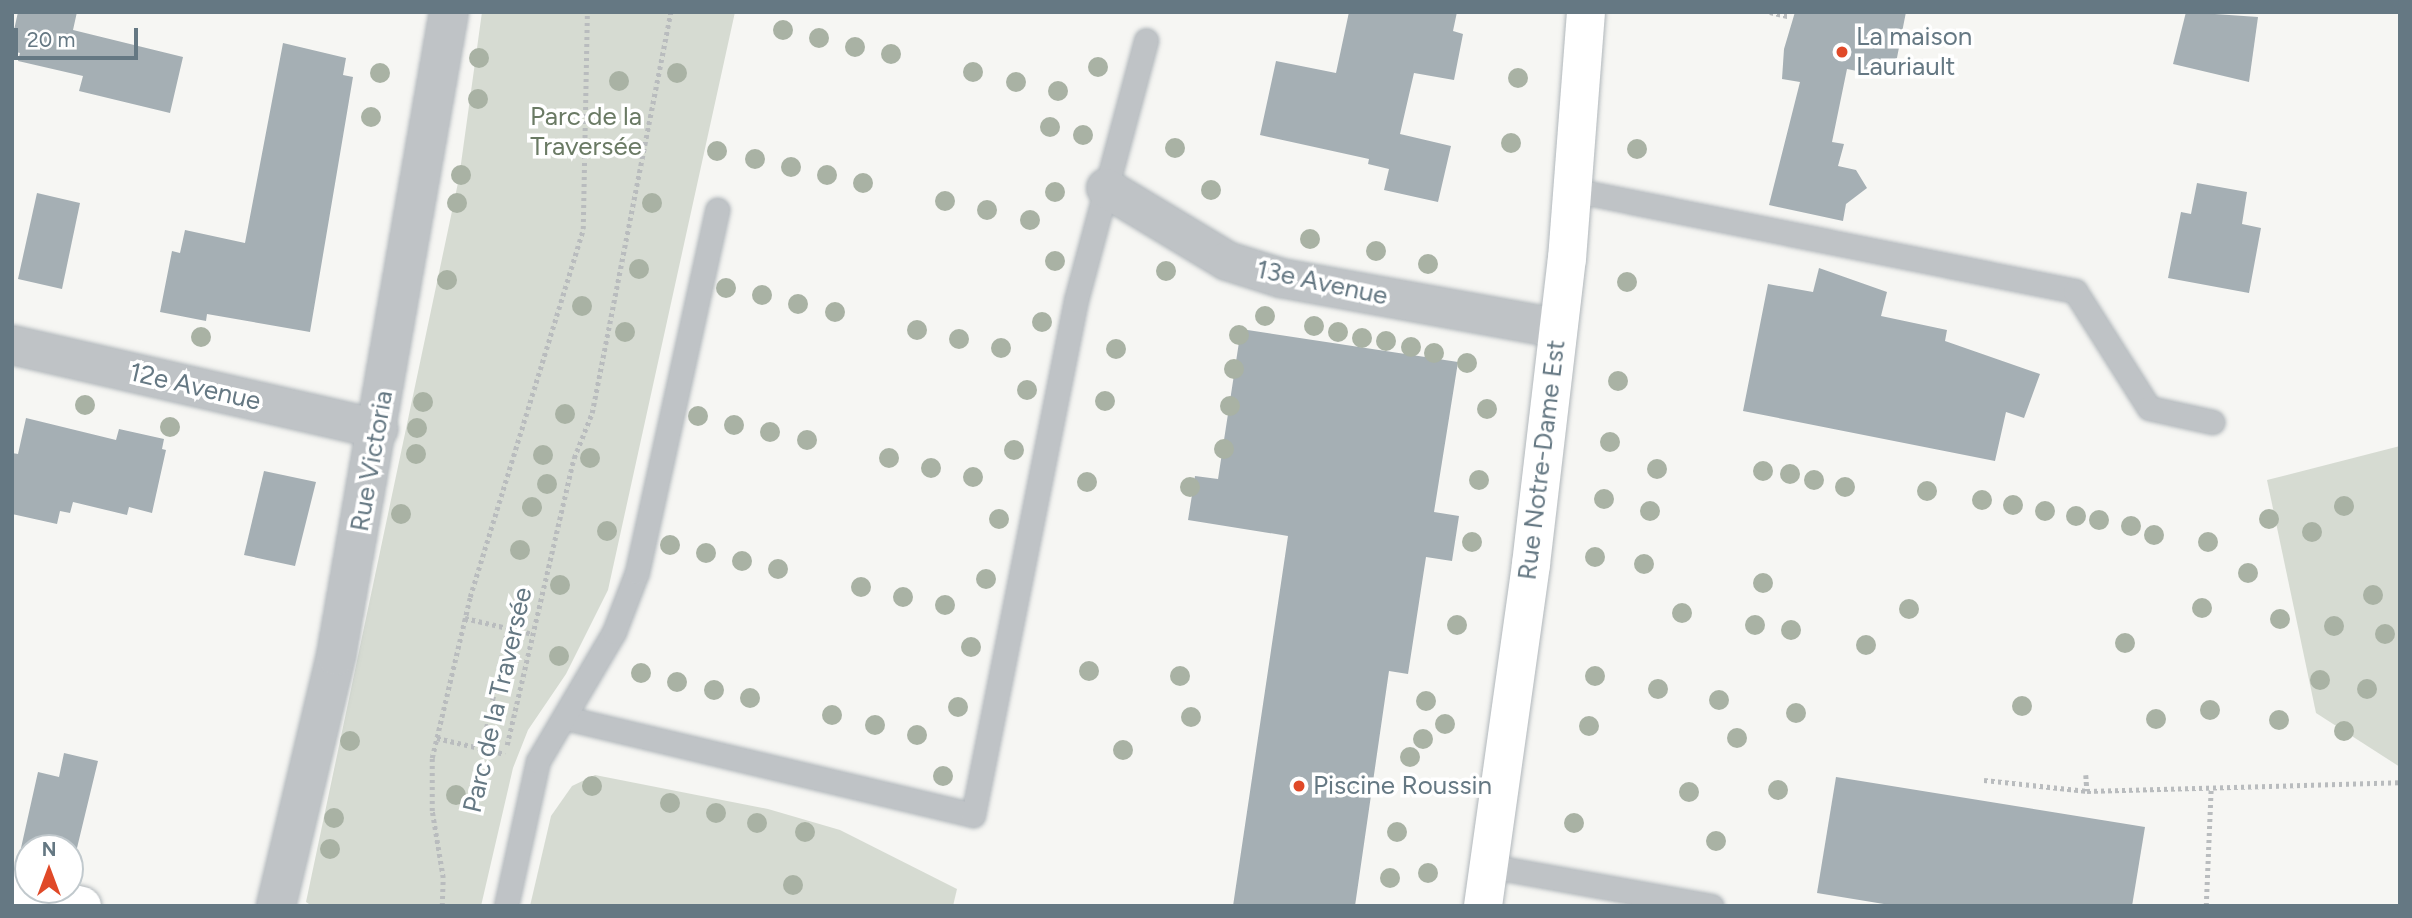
<!DOCTYPE html>
<html>
<head>
<meta charset="utf-8">
<style>
	body { margin:0 }
	#map { position:relative; width:2412px; height:918px; overflow:hidden; background:#f6f6f3; font-family:Figtree,sans-serif }
	div>[style] { position:absolute }
	[style*='--x'] { left:calc(var(--x)*1px); top:calc(var(--y)*1px); width:calc(var(--w)*1px); rotate:calc(var(--a)*1deg) }
	.green>* { inset:0; background:#d6dbd2 }
	.building>* { inset:0; background:#a5afb4 }
	.path>* { height:4.5px; margin-top:-2.25px; transform-origin:0; background:repeating-linear-gradient(90deg,#b9bcbe 0 3.5px,transparent 0 7px) }
	.roads { filter:drop-shadow(0 0 2px #b1b7bb) drop-shadow(0 0 2px #b1b7bb) }
	.service>* { height:23px; margin:-11.5px; padding:0 11.5px; transform-origin:11.5px; border-radius:11.5px; background:#bfc3c6 }
	.minor>* { height:38px; margin:-19px; padding:0 19px; transform-origin:19px; border-radius:19px; background:#bfc3c6 }
	.secondary>* { height:38px; margin:-19px; padding:0 19px; transform-origin:19px; border-radius:19px; background:#fff }
	.trees>* { width:20px; height:20px; margin:-10px; border-radius:50%; background:#a9b2a4 }
	.dots>* { width:19px; height:19px; translate:-50% -50%; box-sizing:border-box; border:4px solid #fff; border-radius:50% }
	span { translate:-50% -50%; white-space:nowrap; text-align:center; line-height:1.15; -webkit-text-stroke:7px #fff; paint-order:stroke }
	.poi-label { font-size:26px; color:#657883 }
	.left { translate:0 -50%; text-align:left }
	.park-label { font-size:26px; color:#6a7a64 }
	.street-label { font-size:26px; color:#657883 }
	.frame { position:absolute; inset:0; border:14px solid #657883; pointer-events:none }
	.north { position:absolute; left:14px; top:834px; width:70px; height:70px; box-sizing:border-box; background:#fff; border:2px solid #c1c9cd; border-radius:50%; rotate:0deg; font-size:19px; font-weight:700; line-height:28px; text-align:center; color:#657883 }
	.north::after { content:''; display:block; margin:auto; width:24px; height:32px; background:#e04928; clip-path:polygon(50% 0,100% 100%,50% 72%,0 100%) }
	.scale { position:absolute; left:14px; top:28px; width:124px; height:32px; box-sizing:border-box; border:4px solid #657883; border-top:0; padding-left:9px; font-size:21px; line-height:24px; white-space:nowrap; color:#657883; -webkit-text-stroke:5px #fff; paint-order:stroke }
</style>
</head>
<body>
<div id="map">
	<div class="green">
		<div style="clip-path:polygon(482px 12px,735px 12px,608px 590px,566px 674px,528px 730px,513px 768px,481px 906px,312px 906px,306px 902px,459px 178px)"></div>
		<div style="clip-path:polygon(2400px 446px,2400px 767px,2316px 713px,2267px 480px)"></div>
		<div style="clip-path:polygon(595px 775px,768px 809px,840px 830px,957px 889px,953px 906px,530px 906px,551px 816px,572px 786px)"></div>
	</div>
	<div class="building">
		<div style="clip-path:polygon(18px 12px,77px 12px,73px 30px,183px 57px,170px 113px,79px 91px,83px 76px,18px 61px,20px 53px,12px 51px,12px 39px)"></div>
		<div style="clip-path:polygon(1349px 12px,1457px 12px,1453px 31px,1463px 34px,1454px 80px,1414px 73px,1400px 134px,1451px 146px,1438px 202px,1384px 190px,1389px 169px,1368px 164px,1369px 159px,1260px 135px,1276px 61px,1336px 73px)"></div>
		<div style="clip-path:polygon(1795px 12px,1906px 12px,1893px 78px,1847px 69px,1832px 142px,1844px 144px,1838px 166px,1856px 170px,1867px 188px,1846px 204px,1843px 221px,1769px 205px,1800px 82px,1782px 79px,1784px 49px)"></div>
		<div style="clip-path:polygon(2186px 12px,2258px 17px,2249px 82px,2173px 64px)"></div>
		<div style="clip-path:polygon(283px 43px,346px 58px,343px 75px,353px 77px,310px 332px,207px 314px,206px 321px,160px 312px,172px 251px,180px 253px,185px 230px,245px 243px)"></div>
		<div style="clip-path:polygon(2197px 183px,2247px 192px,2242px 224px,2261px 228px,2249px 293px,2168px 278px,2181px 212px,2191px 214px)"></div>
		<div style="clip-path:polygon(37px 193px,80px 203px,62px 289px,18px 279px)"></div>
		<div style="clip-path:polygon(1819px 268px,1887px 292px,1881px 316px,1947px 330px,1945px 341px,2040px 374px,2024px 418px,2006px 412px,1995px 461px,1743px 411px,1768px 284px,1813px 292px)"></div>
		<div style="clip-path:polygon(1241px 329px,1458px 362px,1434px 512px,1459px 516px,1452px 561px,1426px 557px,1408px 674px,1389px 671px,1355px 906px,1233px 906px,1288px 536px,1188px 520px,1195px 476px,1218px 479px)"></div>
		<div style="clip-path:polygon(26px 418px,116px 440px,119px 429px,164px 439px,162px 449px,166px 450px,152px 513px,129px 507px,127px 515px,73px 502px,70px 513px,60px 511px,57px 524px,12px 514px,12px 453px,18px 454px)"></div>
		<div style="clip-path:polygon(264px 471px,316px 482px,295px 566px,244px 555px)"></div>
		<div style="clip-path:polygon(64px 753px,98px 761px,77px 848px,21px 848px,38px 772px,59px 777px)"></div>
		<div style="clip-path:polygon(1836px 777px,2145px 827px,2132px 906px,1896px 906px,1817px 893px)"></div>
	</div>
	<div class="path">
		<div style="--x:1770;--y:12;--w:18;--a:13"></div>
		<div style="--x:465;--y:618;--w:70;--a:13.2"></div>
		<div style="--x:437;--y:738;--w:70;--a:13.2"></div>
		<div style="--x:507;--y:745;--w:295;--a:-76.9"></div>
		<div style="--x:574;--y:458;--w:48;--a:-68.2"></div>
		<div style="--x:592;--y:413;--w:409;--a:-78.9"></div>
		<div style="--x:482;--y:748;--w:123;--a:-77.8"></div>
		<div style="--x:2086;--y:775;--w:16;--a:86"></div>
		<div style="--x:1984;--y:780;--w:104;--a:6.1"></div>
		<div style="--x:2087;--y:791;--w:313;--a:-1.6"></div>
		<div style="--x:442;--y:906;--w:28;--a:-88"></div>
		<div style="--x:443;--y:878;--w:68;--a:-99.3"></div>
		<div style="--x:432;--y:811;--w:53;--a:-90"></div>
		<div style="--x:432;--y:758;--w:165;--a:-76.7"></div>
		<div style="--x:470;--y:597;--w:385;--a:-72.9"></div>
		<div style="--x:583;--y:229;--w:217;--a:-88.9"></div>
		<div style="--x:2206;--y:906;--w:119;--a:-87.6"></div>
	</div>
	<div class="roads">
		<div class="service">
			<div style="--x:1573;--y:190;--w:512;--a:11.38"></div>
			<div style="--x:2075;--y:291;--w:138;--a:57.7"></div>
			<div style="--x:2149;--y:408;--w:65;--a:12.5"></div>
			<div style="--x:566;--y:718;--w:418;--a:13.4"></div>
			<div style="--x:973;--y:815;--w:525;--a:-78.69"></div>
			<div style="--x:1076;--y:300;--w:269;--a:-74.9"></div>
			<div style="--x:1489;--y:866;--w:226;--a:10.2"></div>
			<div style="--x:506;--y:906;--w:148;--a:-77.6"></div>
			<div style="--x:538;--y:761;--w:150;--a:-59.5"></div>
			<div style="--x:614;--y:632;--w:64;--a:-69"></div>
			<div style="--x:637;--y:572;--w:371;--a:-77.5"></div>
		</div>
		<div class="minor">
			<div style="--x:1106;--y:188;--w:141;--a:31.1"></div>
			<div style="--x:1227;--y:261;--w:57;--a:17.5"></div>
			<div style="--x:1281;--y:278;--w:280;--a:10.3"></div>
			<div style="--x:12;--y:345;--w:376;--a:12.9"></div>
			<div style="--x:276;--y:906;--w:257;--a:-76.5"></div>
			<div style="--x:336;--y:656;--w:654;--a:-80.05"></div>
		</div>
		<div class="secondary">
			<div style="--x:12;--y:889;--w:72;--a:13.7"></div>
			<div style="--x:1483;--y:906;--w:345;--a:-82"></div>
			<div style="--x:1531;--y:564;--w:307;--a:-83.3"></div>
			<div style="--x:1567;--y:259;--w:248;--a:-85.6"></div>
		</div>
	</div>
	<div class="trees">
		<div style="left:783px;top:30px"></div>
		<div style="left:819px;top:38px"></div>
		<div style="left:855px;top:47px"></div>
		<div style="left:891px;top:54px"></div>
		<div style="left:479px;top:58px"></div>
		<div style="left:1098px;top:67px"></div>
		<div style="left:973px;top:72px"></div>
		<div style="left:380px;top:73px"></div>
		<div style="left:677px;top:73px"></div>
		<div style="left:1518px;top:78px"></div>
		<div style="left:619px;top:81px"></div>
		<div style="left:1016px;top:82px"></div>
		<div style="left:1058px;top:91px"></div>
		<div style="left:478px;top:99px"></div>
		<div style="left:371px;top:117px"></div>
		<div style="left:1050px;top:127px"></div>
		<div style="left:1083px;top:135px"></div>
		<div style="left:1511px;top:143px"></div>
		<div style="left:1175px;top:148px"></div>
		<div style="left:1637px;top:149px"></div>
		<div style="left:717px;top:151px"></div>
		<div style="left:755px;top:159px"></div>
		<div style="left:791px;top:167px"></div>
		<div style="left:461px;top:175px"></div>
		<div style="left:827px;top:175px"></div>
		<div style="left:863px;top:183px"></div>
		<div style="left:1211px;top:190px"></div>
		<div style="left:1055px;top:192px"></div>
		<div style="left:945px;top:201px"></div>
		<div style="left:457px;top:203px"></div>
		<div style="left:652px;top:203px"></div>
		<div style="left:987px;top:210px"></div>
		<div style="left:1030px;top:220px"></div>
		<div style="left:1310px;top:239px"></div>
		<div style="left:1376px;top:251px"></div>
		<div style="left:1055px;top:261px"></div>
		<div style="left:1428px;top:264px"></div>
		<div style="left:639px;top:269px"></div>
		<div style="left:1166px;top:271px"></div>
		<div style="left:447px;top:280px"></div>
		<div style="left:1627px;top:282px"></div>
		<div style="left:726px;top:288px"></div>
		<div style="left:762px;top:295px"></div>
		<div style="left:798px;top:304px"></div>
		<div style="left:582px;top:306px"></div>
		<div style="left:835px;top:312px"></div>
		<div style="left:1265px;top:316px"></div>
		<div style="left:1042px;top:322px"></div>
		<div style="left:1314px;top:326px"></div>
		<div style="left:917px;top:330px"></div>
		<div style="left:625px;top:332px"></div>
		<div style="left:1338px;top:332px"></div>
		<div style="left:1239px;top:335px"></div>
		<div style="left:201px;top:337px"></div>
		<div style="left:1362px;top:338px"></div>
		<div style="left:959px;top:339px"></div>
		<div style="left:1386px;top:341px"></div>
		<div style="left:1411px;top:347px"></div>
		<div style="left:1001px;top:348px"></div>
		<div style="left:1116px;top:349px"></div>
		<div style="left:1434px;top:353px"></div>
		<div style="left:1467px;top:363px"></div>
		<div style="left:1234px;top:369px"></div>
		<div style="left:1618px;top:381px"></div>
		<div style="left:1027px;top:390px"></div>
		<div style="left:1105px;top:401px"></div>
		<div style="left:423px;top:402px"></div>
		<div style="left:85px;top:405px"></div>
		<div style="left:1230px;top:406px"></div>
		<div style="left:1487px;top:409px"></div>
		<div style="left:565px;top:414px"></div>
		<div style="left:698px;top:416px"></div>
		<div style="left:734px;top:425px"></div>
		<div style="left:170px;top:427px"></div>
		<div style="left:417px;top:428px"></div>
		<div style="left:770px;top:432px"></div>
		<div style="left:807px;top:440px"></div>
		<div style="left:1610px;top:442px"></div>
		<div style="left:1224px;top:449px"></div>
		<div style="left:1014px;top:450px"></div>
		<div style="left:416px;top:454px"></div>
		<div style="left:543px;top:455px"></div>
		<div style="left:590px;top:458px"></div>
		<div style="left:889px;top:458px"></div>
		<div style="left:931px;top:468px"></div>
		<div style="left:1657px;top:469px"></div>
		<div style="left:1763px;top:471px"></div>
		<div style="left:1790px;top:474px"></div>
		<div style="left:973px;top:477px"></div>
		<div style="left:1479px;top:480px"></div>
		<div style="left:1814px;top:480px"></div>
		<div style="left:1087px;top:482px"></div>
		<div style="left:547px;top:484px"></div>
		<div style="left:1190px;top:487px"></div>
		<div style="left:1845px;top:487px"></div>
		<div style="left:1927px;top:491px"></div>
		<div style="left:1604px;top:499px"></div>
		<div style="left:1982px;top:500px"></div>
		<div style="left:2013px;top:505px"></div>
		<div style="left:2344px;top:506px"></div>
		<div style="left:532px;top:507px"></div>
		<div style="left:1650px;top:511px"></div>
		<div style="left:2045px;top:511px"></div>
		<div style="left:401px;top:514px"></div>
		<div style="left:2076px;top:516px"></div>
		<div style="left:999px;top:519px"></div>
		<div style="left:2269px;top:519px"></div>
		<div style="left:2099px;top:520px"></div>
		<div style="left:2131px;top:526px"></div>
		<div style="left:607px;top:531px"></div>
		<div style="left:2312px;top:532px"></div>
		<div style="left:2154px;top:535px"></div>
		<div style="left:1472px;top:542px"></div>
		<div style="left:2208px;top:542px"></div>
		<div style="left:670px;top:545px"></div>
		<div style="left:520px;top:550px"></div>
		<div style="left:706px;top:553px"></div>
		<div style="left:1595px;top:557px"></div>
		<div style="left:742px;top:561px"></div>
		<div style="left:1644px;top:564px"></div>
		<div style="left:778px;top:569px"></div>
		<div style="left:2248px;top:573px"></div>
		<div style="left:986px;top:579px"></div>
		<div style="left:1763px;top:583px"></div>
		<div style="left:560px;top:585px"></div>
		<div style="left:861px;top:587px"></div>
		<div style="left:2373px;top:595px"></div>
		<div style="left:903px;top:597px"></div>
		<div style="left:945px;top:605px"></div>
		<div style="left:2202px;top:608px"></div>
		<div style="left:1909px;top:609px"></div>
		<div style="left:1682px;top:613px"></div>
		<div style="left:2280px;top:619px"></div>
		<div style="left:1457px;top:625px"></div>
		<div style="left:1755px;top:625px"></div>
		<div style="left:2334px;top:626px"></div>
		<div style="left:1791px;top:630px"></div>
		<div style="left:2385px;top:634px"></div>
		<div style="left:2125px;top:643px"></div>
		<div style="left:1866px;top:645px"></div>
		<div style="left:971px;top:647px"></div>
		<div style="left:559px;top:656px"></div>
		<div style="left:1089px;top:671px"></div>
		<div style="left:641px;top:673px"></div>
		<div style="left:1180px;top:676px"></div>
		<div style="left:1595px;top:676px"></div>
		<div style="left:2320px;top:680px"></div>
		<div style="left:677px;top:682px"></div>
		<div style="left:1658px;top:689px"></div>
		<div style="left:2367px;top:689px"></div>
		<div style="left:714px;top:690px"></div>
		<div style="left:750px;top:698px"></div>
		<div style="left:1719px;top:700px"></div>
		<div style="left:1426px;top:701px"></div>
		<div style="left:2022px;top:706px"></div>
		<div style="left:958px;top:707px"></div>
		<div style="left:2210px;top:710px"></div>
		<div style="left:1796px;top:713px"></div>
		<div style="left:832px;top:715px"></div>
		<div style="left:1191px;top:717px"></div>
		<div style="left:2156px;top:719px"></div>
		<div style="left:2279px;top:720px"></div>
		<div style="left:1445px;top:724px"></div>
		<div style="left:875px;top:725px"></div>
		<div style="left:1589px;top:726px"></div>
		<div style="left:2344px;top:731px"></div>
		<div style="left:917px;top:735px"></div>
		<div style="left:1737px;top:738px"></div>
		<div style="left:1423px;top:739px"></div>
		<div style="left:350px;top:741px"></div>
		<div style="left:1123px;top:750px"></div>
		<div style="left:1410px;top:757px"></div>
		<div style="left:943px;top:776px"></div>
		<div style="left:592px;top:786px"></div>
		<div style="left:1778px;top:790px"></div>
		<div style="left:1689px;top:792px"></div>
		<div style="left:456px;top:795px"></div>
		<div style="left:670px;top:803px"></div>
		<div style="left:716px;top:813px"></div>
		<div style="left:334px;top:818px"></div>
		<div style="left:757px;top:823px"></div>
		<div style="left:1574px;top:823px"></div>
		<div style="left:805px;top:832px"></div>
		<div style="left:1397px;top:832px"></div>
		<div style="left:1716px;top:841px"></div>
		<div style="left:330px;top:849px"></div>
		<div style="left:1428px;top:873px"></div>
		<div style="left:1390px;top:878px"></div>
		<div style="left:793px;top:885px"></div>
	</div>
	<div class="dots">
		<div style="left:1842px;top:52px;background:#e04928"></div>
		<div style="left:1299px;top:786px;background:#e04928"></div>
	</div>
	<div class="poi-label">
		<span class="left" style="left:1856px;top:52px">La maison<br>Lauriault</span>
		<span class="left" style="left:1313px;top:786px">Piscine Roussin</span>
	</div>
	<div class="park-label">
		<span style="left:586px;top:132px">Parc de la<br>Traversée</span>
	</div>
	<div class="street-label">
		<span style="left:1322px;top:283px;rotate:12deg">13e Avenue</span>
		<span style="left:195px;top:387px;rotate:13deg">12e Avenue</span>
		<span style="left:1542px;top:460px;rotate:-83deg">Rue Notre-Dame Est</span>
		<span style="left:372px;top:461px;rotate:-80deg">Rue Victoria</span>
		<span style="left:498px;top:700px;rotate:-77deg">Parc de la Traversée</span>
	</div>
	<div class="frame"></div>
	<div class="north">N</div>
	<div class="scale">20 m</div>
</div>
</body>
</html>
